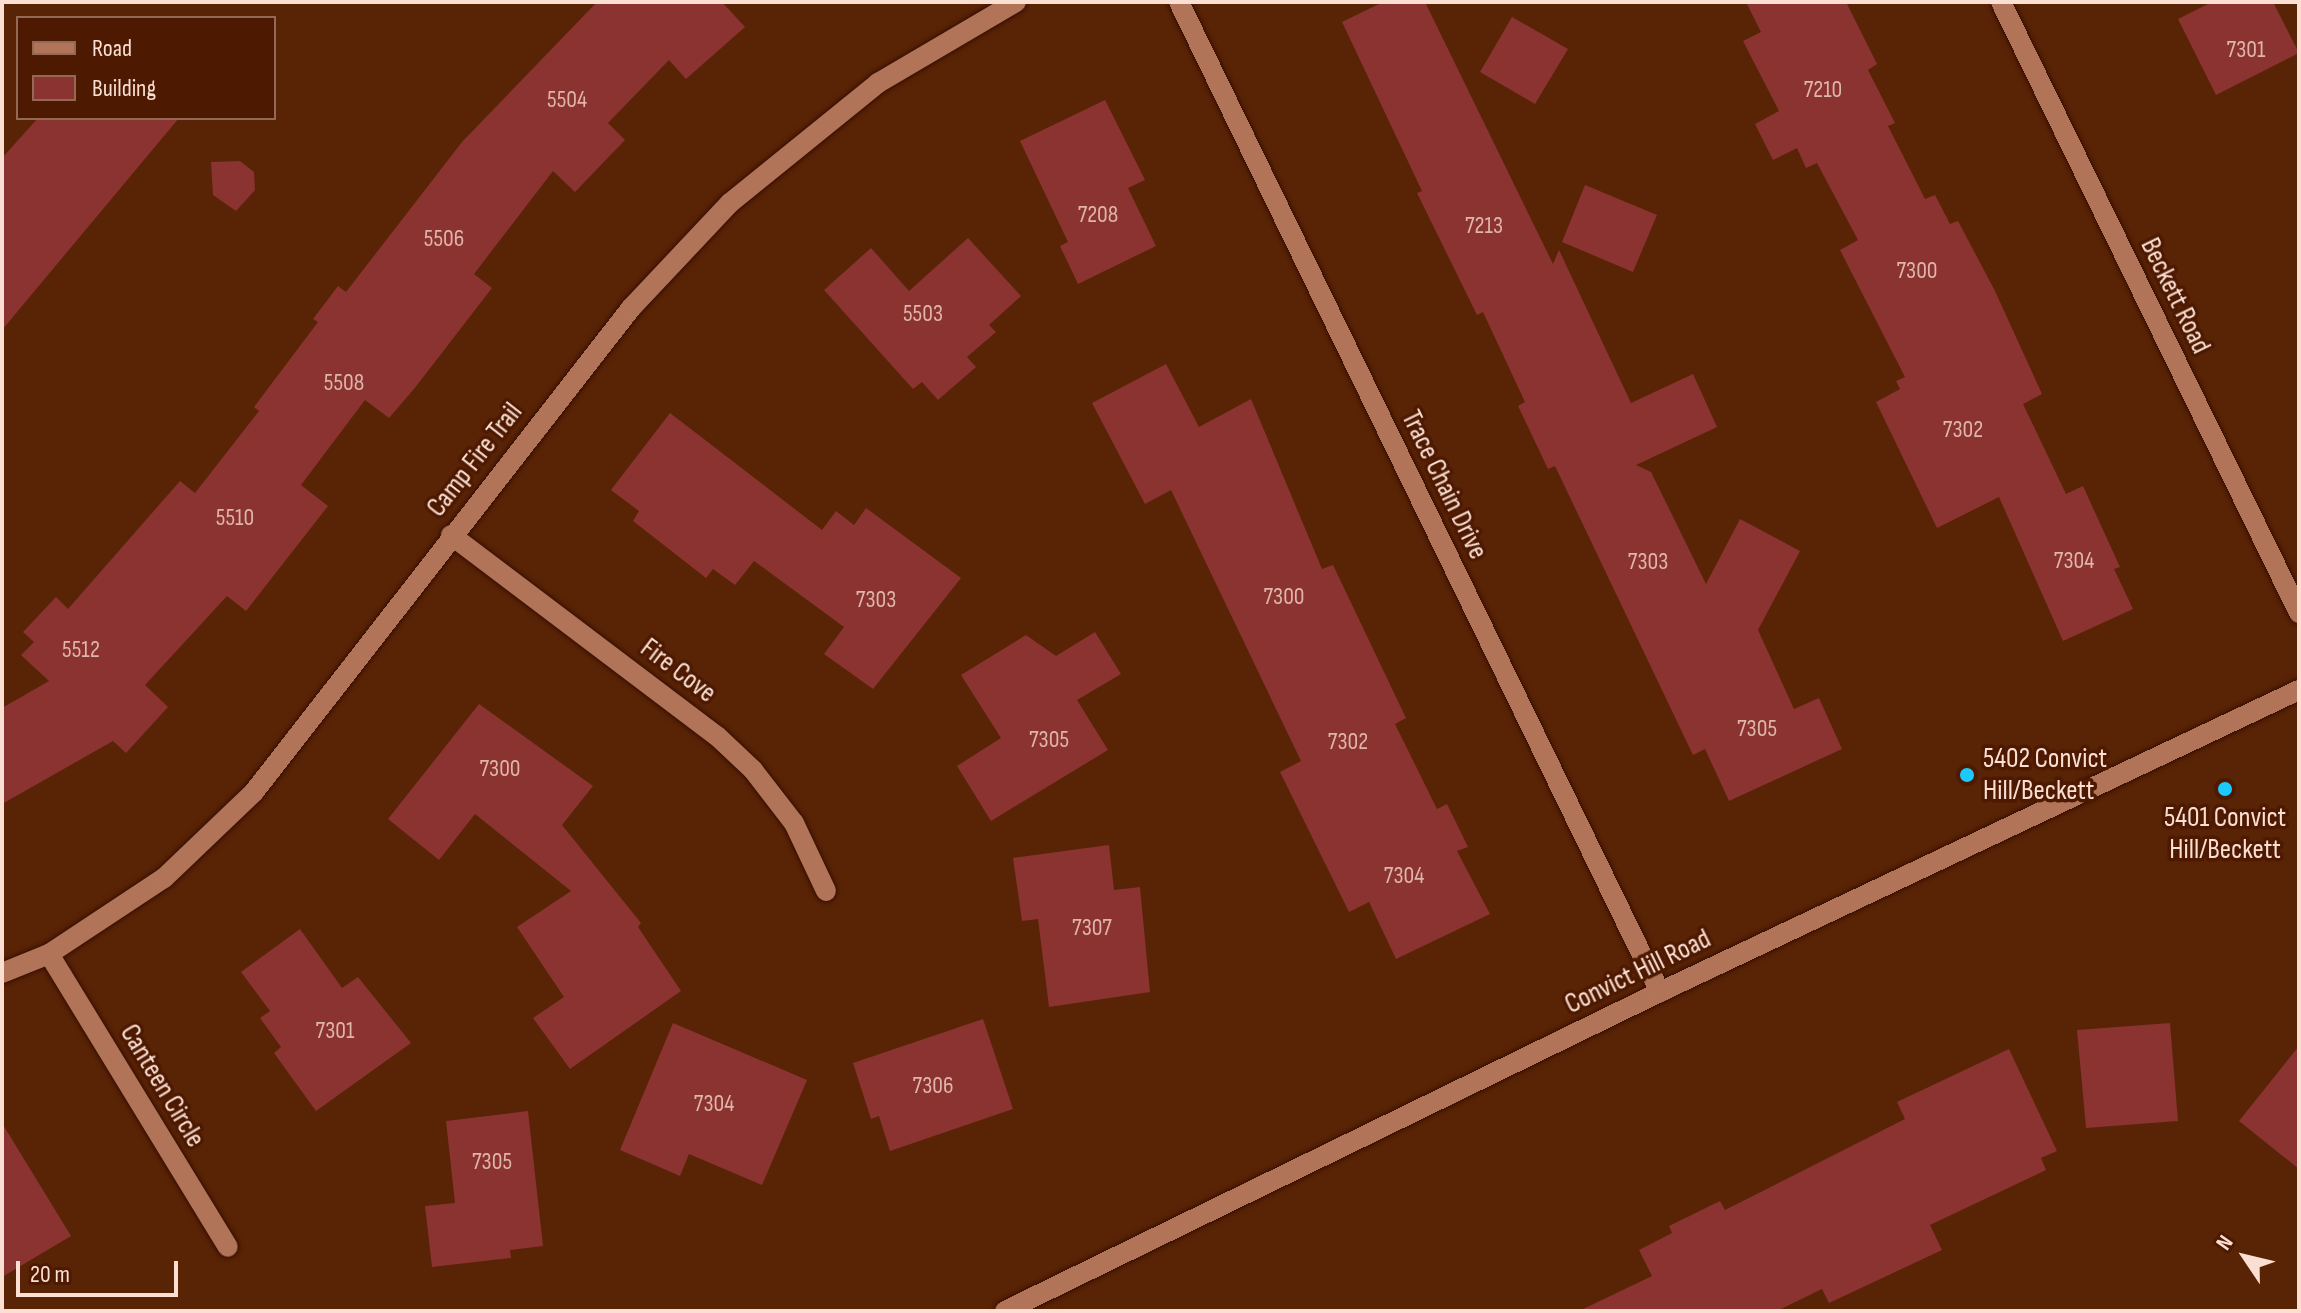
<!DOCTYPE html>
<html>
<head>
<meta charset="utf-8">
<style>
	body { margin:0 }
	#map { position:relative; width:2301px; height:1313px; overflow:hidden; background:#592306; font-family:"Sofia Sans Condensed",sans-serif }
	div>[style] { position:absolute }
	[style*='--x'] { left:calc(var(--x)*1px); top:calc(var(--y)*1px); width:calc(var(--w)*1px); rotate:calc(var(--a)*1deg) }
	.building>* { inset:0; background:#8a3330 }
	.roads { filter:drop-shadow(0 0 2px #360f00) drop-shadow(0 0 2px #360f00) }
	.street>* { height:20px; margin:-10px; padding:0 10px; transform-origin:10px; border-radius:10px; background:#b17458 }
	.secondary>* { height:20px; margin:-10px; padding:0 10px; transform-origin:10px; border-radius:10px; background:#b17458 }
	.dots>* { width:22px; height:22px; translate:-50% -50%; box-sizing:border-box; border:4px solid #4d1900; border-radius:50% }
	span { translate:-50% -50%; white-space:nowrap; text-align:center; line-height:1.15; -webkit-text-stroke:7px #4d1900; paint-order:stroke }
	.number-label { font-size:24px; color:#dfb4aa }
	.number-label span { -webkit-text-stroke-width:0 }
	.street-label { font-size:28px; color:#fbdfd3 }
	.poi-label { font-size:28px; color:#fbdfd3 }
	.left { translate:0 -50%; text-align:left }
	.frame { position:absolute; inset:0; border:4px solid #fbdfd3; pointer-events:none }
	.legend { position:absolute; left:16px; top:16px; width:260px; height:104px; box-sizing:border-box; background:#4d1900; border:2px solid #936854; margin:0; padding:10px 14px; list-style:none; font-size:24px; color:#fbdfd3 }
	.legend li { display:flex; align-items:center; gap:16px; height:40px }
	.legend b { width:40px; border:2px solid #936854 }
	.north { position:absolute; left:2205px; top:1217px; width:80px; height:80px; -webkit-text-stroke:6px #4d1900; paint-order:stroke; rotate:305deg; font-size:22px; font-weight:700; line-height:32px; text-align:center; color:#fbdfd3 }
	.north::after { content:''; display:block; margin:auto; width:28px; height:36px; background:#fbdfd3; clip-path:polygon(50% 0,100% 100%,50% 72%,0 100%) }
	.scale { position:absolute; left:16px; top:1261px; width:162px; height:36px; box-sizing:border-box; border:4px solid #fbdfd3; border-top:0; padding-left:10px; font-size:24px; line-height:28px; white-space:nowrap; color:#fbdfd3; -webkit-text-stroke:6px #4d1900; paint-order:stroke }
</style>
</head>
<body>
<div id="map">
	<div class="building">
		<div style="clip-path:polygon(597px 2px,722px 2px,745px 27px,686px 79px,669px 60px,608px 123px,625px 140px,575px 192px,553px 171px,474px 274px,492px 288px,414px 389px,389px 418px,365px 400px,301px 485px,328px 506px,246px 611px,227px 596px,145px 685px,168px 707px,126px 753px,113px 741px,2px 804px,2px 708px,49px 681px,21px 655px,34px 642px,23px 632px,56px 597px,68px 609px,180px 481px,195px 493px,259px 411px,254px 407px,318px 322px,313px 319px,338px 286px,346px 292px,462px 142px)"></div>
		<div style="clip-path:polygon(1383px 2px,1425px 2px,1553px 264px,1559px 250px,1631px 403px,1693px 374px,1717px 427px,1636px 465px,1651px 472px,1706px 584px,1740px 519px,1800px 551px,1758px 630px,1794px 709px,1819px 698px,1842px 749px,1729px 801px,1705px 749px,1693px 755px,1555px 466px,1548px 469px,1518px 406px,1525px 402px,1483px 312px,1477px 315px,1417px 193px,1422px 191px,1342px 22px)"></div>
		<div style="clip-path:polygon(1746px 2px,1846px 2px,1877px 64px,1868px 70px,1895px 123px,1888px 126px,1925px 199px,1935px 195px,1950px 224px,1958px 221px,1995px 291px,2042px 394px,2023px 404px,2066px 494px,2083px 486px,2120px 567px,2114px 569px,2133px 609px,2063px 641px,1999px 497px,1937px 528px,1876px 402px,1900px 389px,1896px 381px,1905px 377px,1840px 250px,1858px 240px,1817px 163px,1806px 168px,1797px 148px,1773px 160px,1755px 124px,1779px 111px,1743px 41px,1761px 32px)"></div>
		<div style="clip-path:polygon(2212px 2px,2273px 2px,2299px 53px,2216px 95px,2178px 19px)"></div>
		<div style="clip-path:polygon(1512px 17px,1568px 49px,1535px 104px,1480px 72px)"></div>
		<div style="clip-path:polygon(1105px 100px,1145px 180px,1128px 188px,1156px 246px,1078px 284px,1060px 246px,1068px 242px,1020px 141px)"></div>
		<div style="clip-path:polygon(38px 118px,179px 118px,2px 330px,2px 158px)"></div>
		<div style="clip-path:polygon(240px 161px,254px 172px,255px 190px,236px 211px,213px 195px,211px 162px)"></div>
		<div style="clip-path:polygon(1585px 185px,1657px 215px,1633px 272px,1562px 242px)"></div>
		<div style="clip-path:polygon(968px 238px,1021px 296px,989px 325px,996px 332px,967px 357px,976px 367px,938px 400px,922px 382px,913px 389px,824px 290px,871px 248px,909px 291px)"></div>
		<div style="clip-path:polygon(1166px 364px,1199px 427px,1251px 399px,1322px 569px,1333px 565px,1406px 718px,1395px 724px,1437px 809px,1447px 804px,1468px 847px,1457px 851px,1490px 914px,1396px 959px,1369px 902px,1349px 912px,1280px 772px,1301px 761px,1171px 490px,1145px 504px,1092px 403px)"></div>
		<div style="clip-path:polygon(670px 413px,822px 530px,836px 511px,854px 525px,866px 508px,961px 578px,873px 689px,824px 654px,844px 627px,754px 561px,735px 585px,713px 569px,706px 578px,633px 521px,639px 511px,611px 490px)"></div>
		<div style="clip-path:polygon(1095px 632px,1121px 674px,1077px 700px,1108px 750px,991px 821px,957px 766px,1001px 738px,961px 675px,1026px 635px,1056px 656px)"></div>
		<div style="clip-path:polygon(479px 704px,593px 786px,562px 825px,641px 923px,638px 927px,681px 991px,570px 1069px,533px 1018px,564px 997px,517px 927px,571px 891px,475px 814px,439px 860px,388px 819px)"></div>
		<div style="clip-path:polygon(1109px 845px,1114px 890px,1140px 887px,1150px 992px,1049px 1007px,1038px 919px,1022px 921px,1013px 858px)"></div>
		<div style="clip-path:polygon(300px 929px,342px 988px,358px 977px,411px 1043px,316px 1111px,274px 1053px,281px 1047px,260px 1018px,270px 1011px,241px 972px)"></div>
		<div style="clip-path:polygon(983px 1019px,1013px 1109px,890px 1151px,879px 1116px,871px 1119px,853px 1063px)"></div>
		<div style="clip-path:polygon(673px 1023px,807px 1080px,762px 1185px,689px 1154px,680px 1176px,620px 1150px)"></div>
		<div style="clip-path:polygon(2170px 1023px,2178px 1121px,2086px 1128px,2077px 1030px)"></div>
		<div style="clip-path:polygon(2299px 1046px,2299px 1169px,2239px 1121px)"></div>
		<div style="clip-path:polygon(2009px 1049px,2057px 1151px,2041px 1158px,2046px 1170px,1930px 1225px,1942px 1250px,1829px 1303px,1822px 1289px,1777px 1311px,1579px 1311px,1652px 1276px,1639px 1250px,1672px 1233px,1669px 1226px,1720px 1201px,1725px 1210px,1905px 1119px,1897px 1102px)"></div>
		<div style="clip-path:polygon(528px 1111px,543px 1246px,510px 1250px,511px 1258px,432px 1267px,425px 1206px,455px 1203px,446px 1121px)"></div>
		<div style="clip-path:polygon(2px 1123px,71px 1236px,2px 1277px)"></div>
	</div>
	<div class="roads">
		<div class="street">
			<div style="--x:1179;--y:2;--w:1101;--a:64.09"></div>
			<div style="--x:451;--y:535;--w:333;--a:37.1"></div>
			<div style="--x:717;--y:736;--w:50;--a:43.4"></div>
			<div style="--x:753;--y:770;--w:67;--a:52.3"></div>
			<div style="--x:794;--y:823;--w:75;--a:64.8"></div>
			<div style="--x:49;--y:954;--w:343;--a:58.6"></div>
			<div style="--x:2;--y:973;--w:51;--a:-22"></div>
			<div style="--x:49;--y:954;--w:138;--a:-33.5"></div>
			<div style="--x:164;--y:878;--w:124;--a:-43.7"></div>
			<div style="--x:254;--y:792;--w:614;--a:-52.08"></div>
			<div style="--x:631;--y:308;--w:144;--a:-46.7"></div>
			<div style="--x:730;--y:203;--w:191;--a:-39"></div>
			<div style="--x:878;--y:83;--w:160;--a:-30.4"></div>
		</div>
		<div class="secondary">
			<div style="--x:2001;--y:2;--w:680;--a:64"></div>
			<div style="--x:1005;--y:1311;--w:729;--a:-25.97"></div>
			<div style="--x:1660;--y:992;--w:707;--a:-25.3"></div>
		</div>
	</div>
	<div class="dots">
		<div style="left:1967px;top:775px;background:#1bc9fc"></div>
		<div style="left:2225px;top:789px;background:#1bc9fc"></div>
	</div>
	<div class="number-label">
		<span style="left:2246px;top:50px">7301</span>
		<span style="left:1823px;top:90px">7210</span>
		<span style="left:567px;top:100px">5504</span>
		<span style="left:1098px;top:215px">7208</span>
		<span style="left:1484px;top:226px">7213</span>
		<span style="left:444px;top:239px">5506</span>
		<span style="left:1917px;top:271px">7300</span>
		<span style="left:923px;top:314px">5503</span>
		<span style="left:344px;top:383px">5508</span>
		<span style="left:1963px;top:430px">7302</span>
		<span style="left:235px;top:518px">5510</span>
		<span style="left:2074px;top:561px">7304</span>
		<span style="left:1648px;top:562px">7303</span>
		<span style="left:1284px;top:597px">7300</span>
		<span style="left:876px;top:600px">7303</span>
		<span style="left:81px;top:650px">5512</span>
		<span style="left:1757px;top:729px">7305</span>
		<span style="left:1049px;top:740px">7305</span>
		<span style="left:1348px;top:742px">7302</span>
		<span style="left:500px;top:769px">7300</span>
		<span style="left:1404px;top:876px">7304</span>
		<span style="left:1092px;top:928px">7307</span>
		<span style="left:335px;top:1031px">7301</span>
		<span style="left:933px;top:1086px">7306</span>
		<span style="left:714px;top:1104px">7304</span>
		<span style="left:492px;top:1162px">7305</span>
	</div>
	<div class="street-label">
		<span style="left:2175px;top:296px;rotate:64deg">Beckett Road</span>
		<span style="left:475px;top:460px;rotate:-52deg">Camp Fire Trail</span>
		<span style="left:1444px;top:485px;rotate:64deg">Trace Chain Drive</span>
		<span style="left:678px;top:671px;rotate:37deg">Fire Cove</span>
		<span style="left:1638px;top:972px;rotate:-26deg">Convict Hill Road</span>
		<span style="left:162px;top:1086px;rotate:59deg">Canteen Circle</span>
	</div>
	<div class="poi-label">
		<span class="left" style="left:1983px;top:775px">5402 Convict<br>Hill/Beckett</span>
		<span style="left:2225px;top:834px">5401 Convict<br>Hill/Beckett</span>
	</div>
	<div class="frame"></div>
	<ul class="legend">
	<li><b style="height:10px;background:#b17458"></b>Road</li>
	<li><b style="height:22px;background:#8a3330"></b>Building</li>
	</ul>
	<div class="north">N</div>
	<div class="scale">20 m</div>
</div>
</body>
</html>
